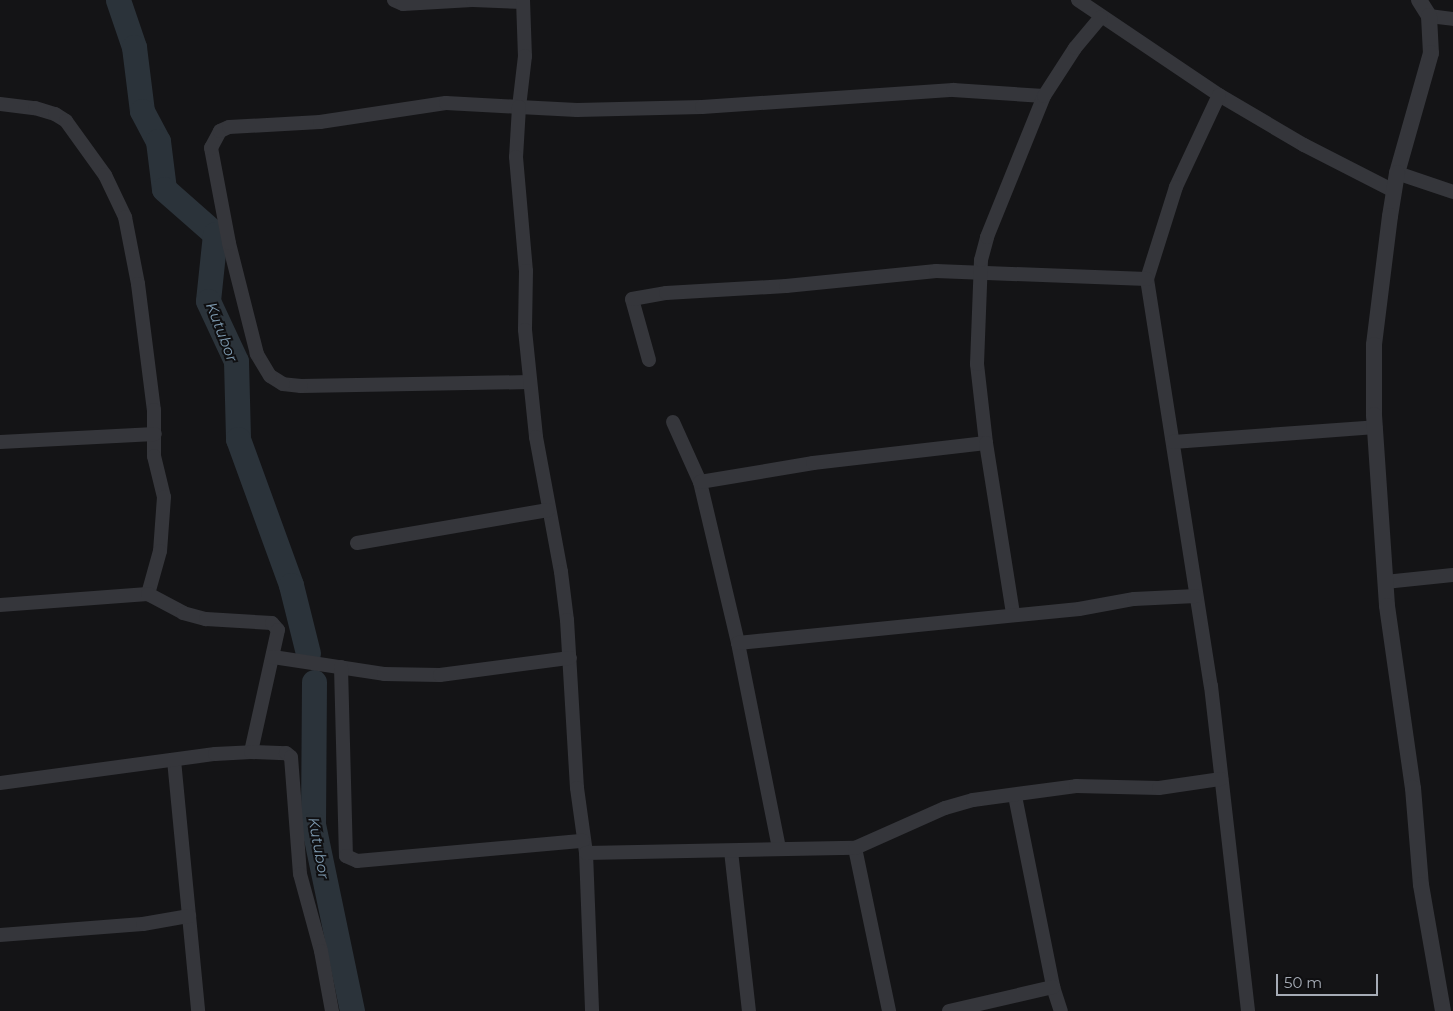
<!DOCTYPE html>
<html>
<head>
<meta charset="utf-8">
<style>
	body { margin:0 }
	#map { position:relative; width:1453px; height:1011px; overflow:hidden; background:#141416; font-family:Montserrat,sans-serif }
	div>[style] { position:absolute }
	[style*='--x'] { left:calc(var(--x)*1px); top:calc(var(--y)*1px); width:calc(var(--w)*1px); rotate:calc(var(--a)*1deg) }
	.river>* { height:25px; margin:-12.5px; padding:0 12.5px; transform-origin:12.5px; border-radius:12.5px; background:#2b333a }
	.minor>* { height:14px; margin:-7px; padding:0 7px; transform-origin:7px; border-radius:7px; background:#35363b }
	.tertiary>* { height:16px; margin:-8px; padding:0 8px; transform-origin:8px; border-radius:8px; background:#35363b }
	span { translate:-50% -50%; white-space:nowrap; text-align:center; line-height:1.15; -webkit-text-stroke:4px #0f0f11; paint-order:stroke }
	.water-label { font-size:15px; color:#7e9ab0; font-style:italic }
	.scale { position:absolute; left:1276px; top:974px; width:102px; height:22px; box-sizing:border-box; border:2px solid #a6acb6; border-top:0; padding-left:6px; font-size:15px; line-height:18px; white-space:nowrap; color:#a6acb6; -webkit-text-stroke:4px #0f0f11; paint-order:stroke }
</style>
</head>
<body>
<div id="map">
	<div class="river">
		<div style="--x:118;--y:0;--w:50;--a:71.2"></div>
		<div style="--x:134;--y:47;--w:64;--a:82.9"></div>
		<div style="--x:142;--y:111;--w:34;--a:62"></div>
		<div style="--x:158;--y:141;--w:48;--a:82.9"></div>
		<div style="--x:164;--y:189;--w:68;--a:41.4"></div>
		<div style="--x:215;--y:234;--w:67;--a:96"></div>
		<div style="--x:208;--y:301;--w:66;--a:65"></div>
		<div style="--x:236;--y:361;--w:78;--a:88.5"></div>
		<div style="--x:238;--y:439;--w:155;--a:70"></div>
		<div style="--x:291;--y:585;--w:70;--a:76"></div>
		<div style="--x:314;--y:682;--w:142;--a:90.4"></div>
		<div style="--x:313;--y:824;--w:191;--a:78.2"></div>
	</div>
	<div class="minor">
		<div style="--x:394;--y:0;--w:10;--a:24"></div>
		<div style="--x:403;--y:4;--w:69;--a:-3.3"></div>
		<div style="--x:473;--y:0;--w:50;--a:2.3"></div>
		<div style="--x:523;--y:0;--w:56;--a:88"></div>
		<div style="--x:525;--y:56;--w:51;--a:96.7"></div>
		<div style="--x:519;--y:107;--w:58;--a:3"></div>
		<div style="--x:577;--y:110;--w:125;--a:-1.4"></div>
		<div style="--x:702;--y:107;--w:252;--a:-3.9"></div>
		<div style="--x:953;--y:90;--w:91;--a:3.8"></div>
		<div style="--x:1078;--y:0;--w:170;--a:34"></div>
		<div style="--x:1219;--y:95;--w:99;--a:30.5"></div>
		<div style="--x:1304;--y:145;--w:101;--a:27.1"></div>
		<div style="--x:1429;--y:16;--w:24;--a:7"></div>
		<div style="--x:1219;--y:95;--w:102;--a:115.1"></div>
		<div style="--x:1176;--y:187;--w:96;--a:107.5"></div>
		<div style="--x:1147;--y:279;--w:412;--a:81.1"></div>
		<div style="--x:1211;--y:686;--w:327;--a:83.5"></div>
		<div style="--x:0;--y:104;--w:35;--a:7"></div>
		<div style="--x:35;--y:108;--w:21;--a:17"></div>
		<div style="--x:55;--y:114;--w:13;--a:32"></div>
		<div style="--x:66;--y:121;--w:67;--a:54.2"></div>
		<div style="--x:105;--y:175;--w:47;--a:64.5"></div>
		<div style="--x:125;--y:217;--w:68;--a:79"></div>
		<div style="--x:138;--y:284;--w:127;--a:82.8"></div>
		<div style="--x:154;--y:410;--w:46;--a:90"></div>
		<div style="--x:154;--y:456;--w:42;--a:76.3"></div>
		<div style="--x:164;--y:497;--w:54;--a:94.2"></div>
		<div style="--x:160;--y:551;--w:45;--a:105.6"></div>
		<div style="--x:1397;--y:173;--w:59;--a:18.7"></div>
		<div style="--x:649;--y:360;--w:63;--a:-105.6"></div>
		<div style="--x:632;--y:299;--w:35;--a:-10"></div>
		<div style="--x:666;--y:293;--w:120;--a:-3.3"></div>
		<div style="--x:786;--y:286;--w:151;--a:-5.7"></div>
		<div style="--x:936;--y:271;--w:211;--a:2.2"></div>
		<div style="--x:530;--y:382;--w:229;--a:179"></div>
		<div style="--x:301;--y:386;--w:18;--a:-174"></div>
		<div style="--x:283;--y:384;--w:15;--a:-148"></div>
		<div style="--x:270;--y:376;--w:26;--a:-121"></div>
		<div style="--x:257;--y:354;--w:114;--a:-104.2"></div>
		<div style="--x:229;--y:243;--w:97;--a:-100.7"></div>
		<div style="--x:211;--y:148;--w:19;--a:-62"></div>
		<div style="--x:220;--y:131;--w:10;--a:-24"></div>
		<div style="--x:229;--y:127;--w:91;--a:-3.1"></div>
		<div style="--x:320;--y:122;--w:127;--a:-8.6"></div>
		<div style="--x:446;--y:103;--w:73;--a:3.1"></div>
		<div style="--x:519;--y:107;--w:50;--a:93.4"></div>
		<div style="--x:516;--y:157;--w:114;--a:85"></div>
		<div style="--x:526;--y:271;--w:59;--a:91"></div>
		<div style="--x:525;--y:330;--w:108;--a:84.1"></div>
		<div style="--x:536;--y:437;--w:137;--a:79.5"></div>
		<div style="--x:561;--y:572;--w:48;--a:82.9"></div>
		<div style="--x:567;--y:620;--w:168;--a:86.6"></div>
		<div style="--x:577;--y:788;--w:66;--a:82.1"></div>
		<div style="--x:586;--y:853;--w:158;--a:87.8"></div>
		<div style="--x:673;--y:422;--w:66;--a:65.8"></div>
		<div style="--x:700;--y:482;--w:165;--a:76.7"></div>
		<div style="--x:738;--y:643;--w:210;--a:78.7"></div>
		<div style="--x:0;--y:442;--w:155;--a:-3"></div>
		<div style="--x:1173;--y:442;--w:203;--a:-4.2"></div>
		<div style="--x:986;--y:443;--w:80;--a:-96.5"></div>
		<div style="--x:977;--y:364;--w:104;--a:-87.8"></div>
		<div style="--x:981;--y:260;--w:24;--a:-75"></div>
		<div style="--x:987;--y:237;--w:152;--a:-68"></div>
		<div style="--x:1044;--y:96;--w:57;--a:-57.1"></div>
		<div style="--x:1075;--y:48;--w:40;--a:-50"></div>
		<div style="--x:700;--y:482;--w:115;--a:-9.5"></div>
		<div style="--x:813;--y:463;--w:174;--a:-6.6"></div>
		<div style="--x:986;--y:443;--w:173;--a:81"></div>
		<div style="--x:357;--y:543;--w:194;--a:-9.8"></div>
		<div style="--x:1385;--y:582;--w:68;--a:-5.9"></div>
		<div style="--x:0;--y:605;--w:148;--a:-4.3"></div>
		<div style="--x:148;--y:594;--w:40;--a:28"></div>
		<div style="--x:183;--y:613;--w:24;--a:15"></div>
		<div style="--x:206;--y:619;--w:66;--a:3.5"></div>
		<div style="--x:272;--y:623;--w:9;--a:49"></div>
		<div style="--x:278;--y:630;--w:125;--a:102.5"></div>
		<div style="--x:738;--y:643;--w:343;--a:-5.7"></div>
		<div style="--x:1079;--y:609;--w:56;--a:-10.3"></div>
		<div style="--x:1134;--y:599;--w:62;--a:-2.8"></div>
		<div style="--x:273;--y:657;--w:112;--a:8.7"></div>
		<div style="--x:384;--y:674;--w:56;--a:1"></div>
		<div style="--x:440;--y:675;--w:131;--a:-7.5"></div>
		<div style="--x:341;--y:667;--w:189;--a:88.5"></div>
		<div style="--x:346;--y:856;--w:12;--a:24"></div>
		<div style="--x:357;--y:861;--w:227;--a:-5.1"></div>
		<div style="--x:174;--y:760;--w:252;--a:84.5"></div>
		<div style="--x:0;--y:783;--w:217;--a:-7.7"></div>
		<div style="--x:215;--y:754;--w:36;--a:-3"></div>
		<div style="--x:251;--y:752;--w:35;--a:2"></div>
		<div style="--x:286;--y:753;--w:6;--a:39"></div>
		<div style="--x:291;--y:757;--w:117;--a:85.6"></div>
		<div style="--x:300;--y:874;--w:80;--a:74.7"></div>
		<div style="--x:321;--y:951;--w:61;--a:79.6"></div>
		<div style="--x:1015;--y:796;--w:195;--a:78.7"></div>
		<div style="--x:1053;--y:987;--w:25;--a:72"></div>
		<div style="--x:855;--y:848;--w:167;--a:78.2"></div>
		<div style="--x:731;--y:851;--w:161;--a:83.6"></div>
		<div style="--x:586;--y:853;--w:269;--a:-1.1"></div>
		<div style="--x:855;--y:848;--w:98;--a:-24"></div>
		<div style="--x:945;--y:808;--w:29;--a:-16"></div>
		<div style="--x:973;--y:800;--w:104;--a:-7.7"></div>
		<div style="--x:1076;--y:786;--w:83;--a:1.4"></div>
		<div style="--x:1159;--y:788;--w:63;--a:-8.3"></div>
		<div style="--x:0;--y:935;--w:143;--a:-4.4"></div>
		<div style="--x:143;--y:924;--w:47;--a:-9.9"></div>
		<div style="--x:949;--y:1011;--w:107;--a:-13"></div>
	</div>
	<div class="tertiary">
		<div style="--x:1419;--y:0;--w:19;--a:58"></div>
		<div style="--x:1429;--y:16;--w:37;--a:87"></div>
		<div style="--x:1431;--y:53;--w:125;--a:105.8"></div>
		<div style="--x:1397;--y:173;--w:44;--a:99.2"></div>
		<div style="--x:1390;--y:216;--w:130;--a:97.1"></div>
		<div style="--x:1374;--y:345;--w:70;--a:90"></div>
		<div style="--x:1374;--y:415;--w:191;--a:86.1"></div>
		<div style="--x:1387;--y:606;--w:184;--a:81.9"></div>
		<div style="--x:1413;--y:788;--w:97;--a:85.3"></div>
		<div style="--x:1421;--y:885;--w:128;--a:80.1"></div>
	</div>
	<div class="water-label">
		<span style="left:222px;top:332px;rotate:69deg">Kutubor</span>
		<span style="left:319px;top:848px;rotate:80deg">Kutubor</span>
	</div>
	<div class="scale">50 m</div>
</div>
</body>
</html>
